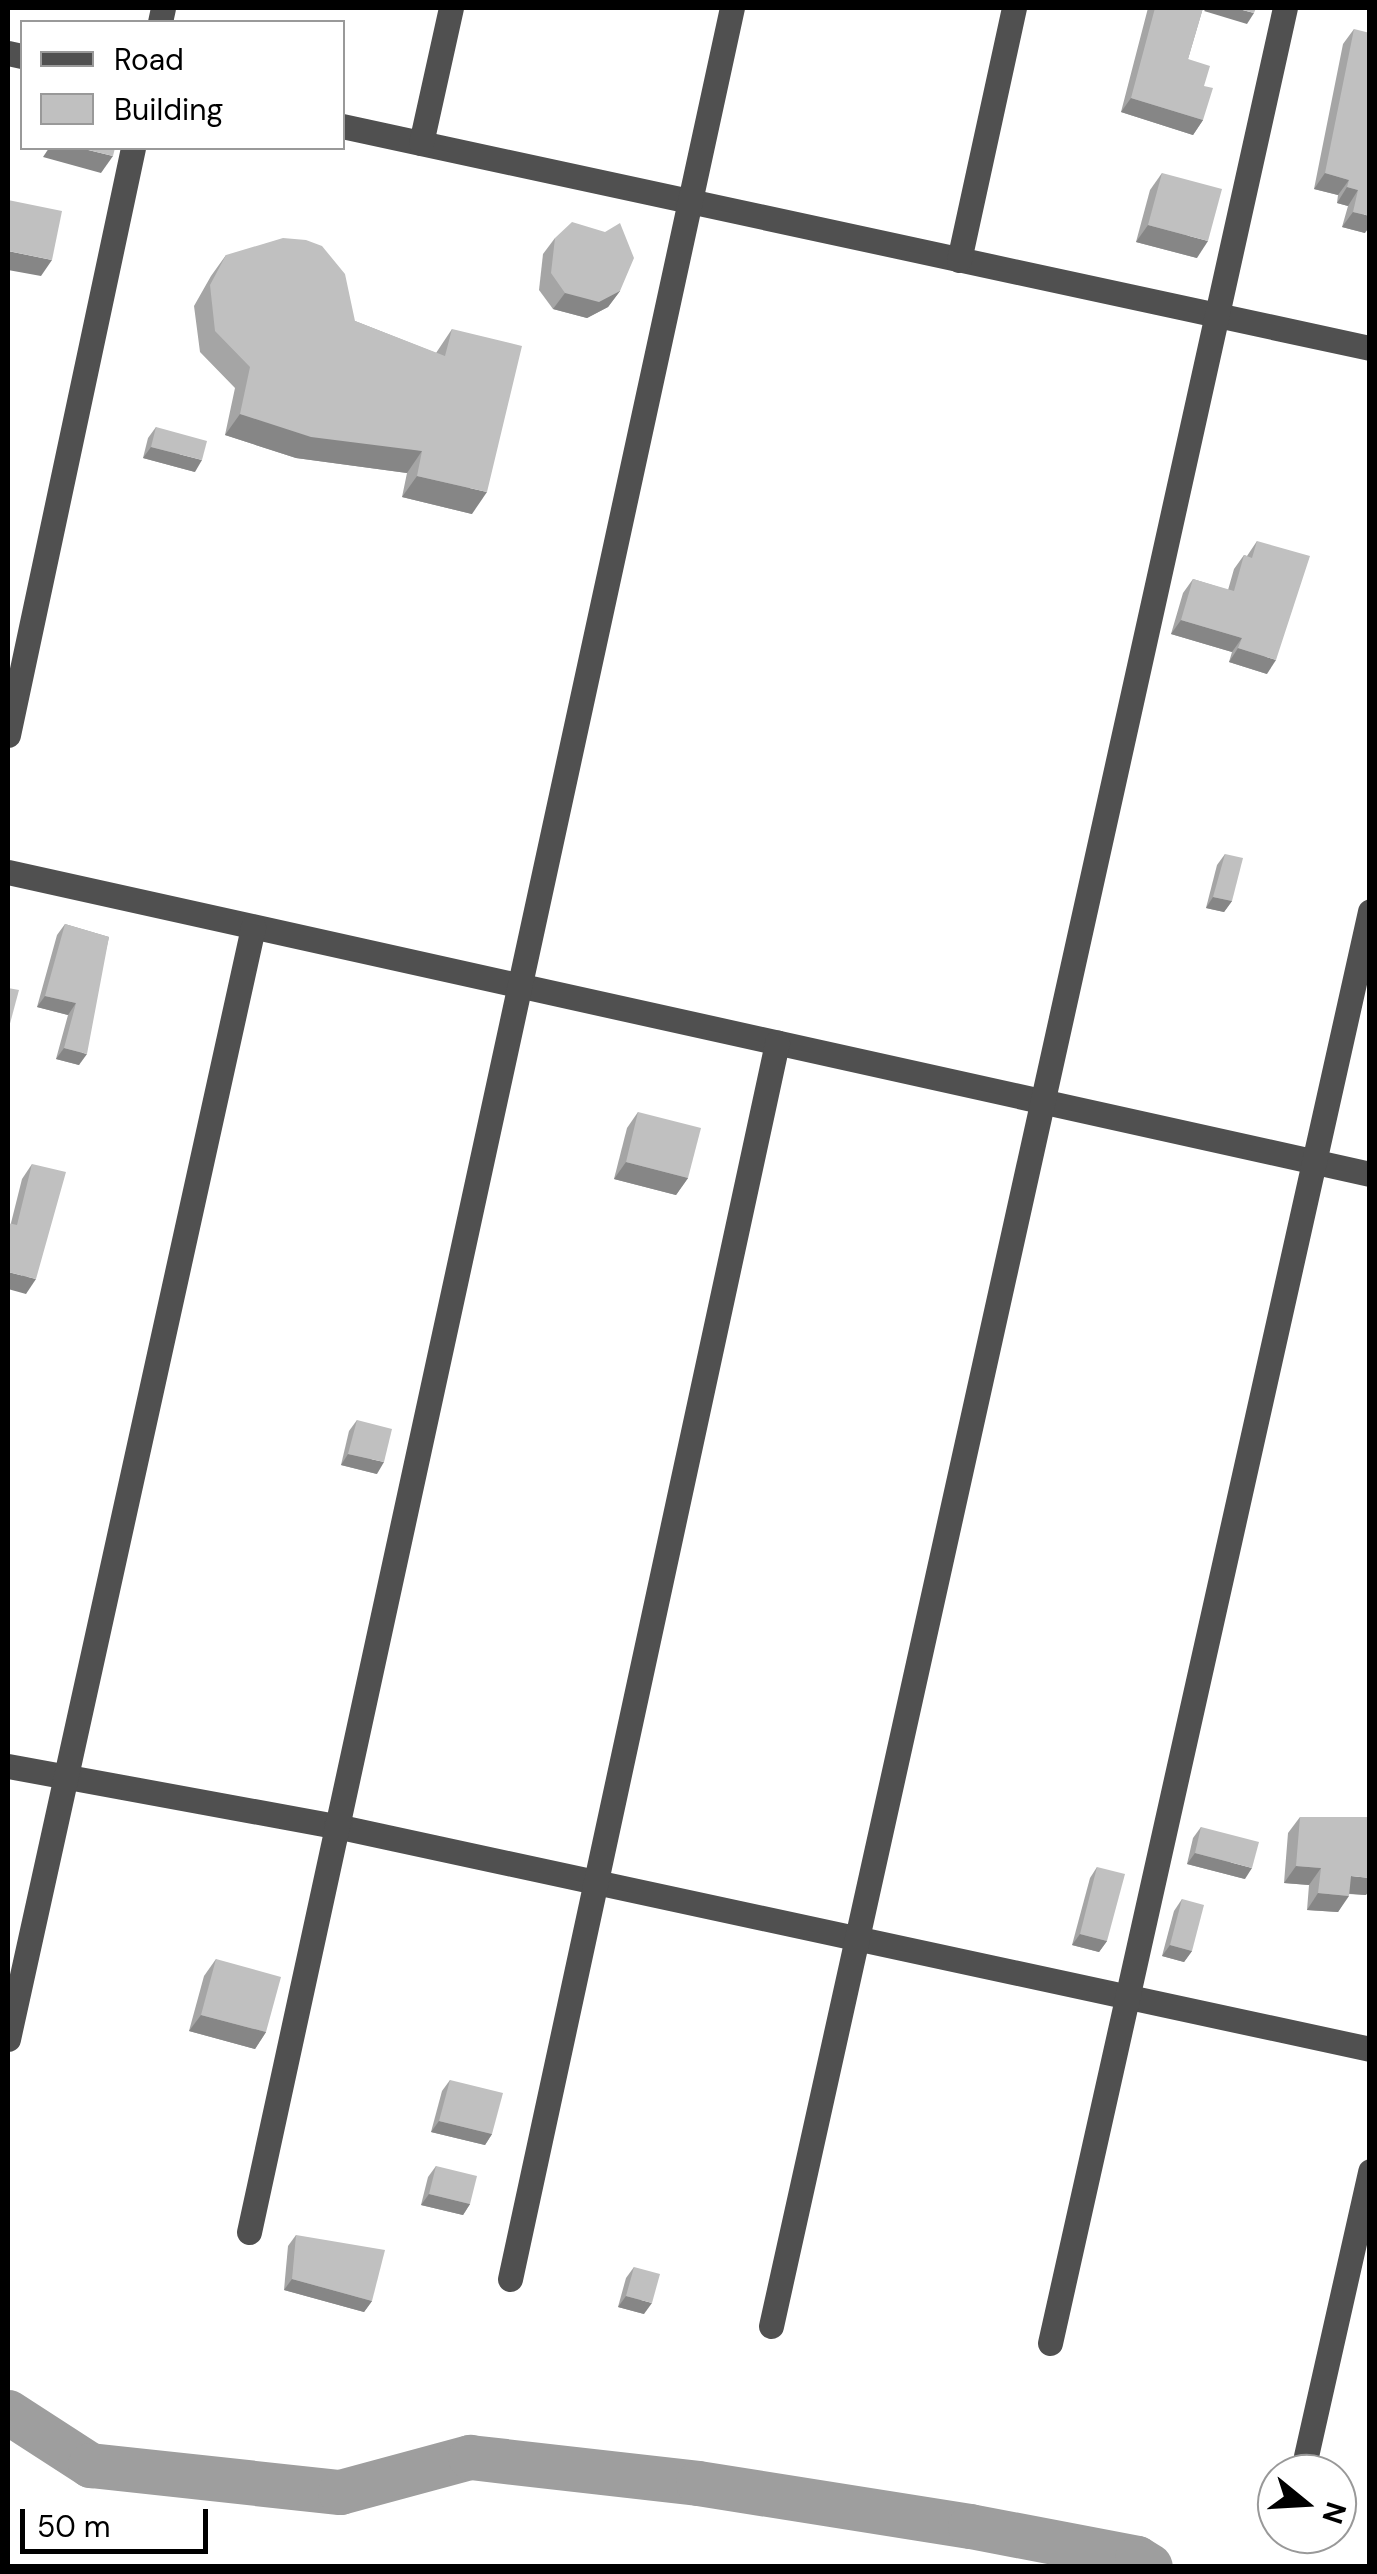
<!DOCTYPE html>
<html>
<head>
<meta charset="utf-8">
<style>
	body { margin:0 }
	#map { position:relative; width:1377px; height:2574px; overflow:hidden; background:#fff; font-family:"DM Sans",sans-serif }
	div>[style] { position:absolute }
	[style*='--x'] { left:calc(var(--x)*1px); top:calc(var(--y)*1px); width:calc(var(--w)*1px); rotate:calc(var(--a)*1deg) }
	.river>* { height:45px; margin:-22.5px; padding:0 22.5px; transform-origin:22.5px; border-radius:22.5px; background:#9e9e9e }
	.minor>* { height:25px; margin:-12.5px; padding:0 12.5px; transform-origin:12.5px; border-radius:12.5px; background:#505050 }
	.wall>* { inset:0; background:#a5a5a5 }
	.shaded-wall>* { inset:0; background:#868686 }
	.building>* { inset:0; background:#c0c0c0 }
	span { translate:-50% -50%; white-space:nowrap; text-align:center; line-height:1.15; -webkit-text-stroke:8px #fff; paint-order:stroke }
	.frame { position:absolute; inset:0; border:10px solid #000; pointer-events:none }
	.legend { position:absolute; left:20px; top:20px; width:325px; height:130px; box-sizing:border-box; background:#fff; border:2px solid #999; margin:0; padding:12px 18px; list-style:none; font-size:30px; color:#000 }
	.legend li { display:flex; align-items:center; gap:20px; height:50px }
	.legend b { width:50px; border:2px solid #999 }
	.north { position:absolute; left:1257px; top:2454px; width:100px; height:100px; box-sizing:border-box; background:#fff; border:2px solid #999; border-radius:50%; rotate:108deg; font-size:28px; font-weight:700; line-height:40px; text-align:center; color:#000 }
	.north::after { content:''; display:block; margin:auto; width:35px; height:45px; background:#000; clip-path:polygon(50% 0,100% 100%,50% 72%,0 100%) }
	.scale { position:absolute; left:20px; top:2509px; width:188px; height:45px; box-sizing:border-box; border:5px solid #000; border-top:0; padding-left:12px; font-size:30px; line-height:35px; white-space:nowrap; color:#000; -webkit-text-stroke:8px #fff; paint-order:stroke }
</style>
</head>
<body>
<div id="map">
	<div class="river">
		<div style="--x:8;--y:2412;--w:98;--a:32.9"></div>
		<div style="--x:90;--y:2465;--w:251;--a:6.2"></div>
		<div style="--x:340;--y:2492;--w:135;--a:-15.1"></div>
		<div style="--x:470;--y:2457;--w:229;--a:6.5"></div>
		<div style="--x:698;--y:2483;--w:275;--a:9"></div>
		<div style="--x:970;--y:2526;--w:170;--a:10.8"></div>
		<div style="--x:1137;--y:2558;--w:15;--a:32"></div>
	</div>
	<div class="minor">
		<div style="--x:160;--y:22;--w:14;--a:-78"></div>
		<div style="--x:8;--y:53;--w:14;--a:12"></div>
		<div style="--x:342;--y:126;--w:1052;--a:12.19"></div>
		<div style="--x:421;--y:143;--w:138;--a:-77.5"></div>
		<div style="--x:959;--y:260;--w:258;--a:-77.7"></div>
		<div style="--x:8;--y:735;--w:600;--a:-77.98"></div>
		<div style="--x:8;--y:872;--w:1395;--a:12.5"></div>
		<div style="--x:8;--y:1766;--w:333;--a:10.4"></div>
		<div style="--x:336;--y:1826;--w:1058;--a:12.17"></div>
		<div style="--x:8;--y:2039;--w:1139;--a:-77.57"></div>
		<div style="--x:249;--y:2232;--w:2276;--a:-77.75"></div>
		<div style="--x:510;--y:2279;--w:1265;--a:-77.81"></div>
		<div style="--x:771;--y:2326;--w:2374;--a:-77.5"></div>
		<div style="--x:1050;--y:2343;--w:1467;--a:-77.4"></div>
		<div style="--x:1306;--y:2456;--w:292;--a:-77.3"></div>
	</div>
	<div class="wall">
		<div style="clip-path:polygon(1148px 8px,1203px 8px,1188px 59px,1204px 86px,1203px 120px,1193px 135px,1121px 112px)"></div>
		<div style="clip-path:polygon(1354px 29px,1365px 233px,1342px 227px,1348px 206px,1337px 203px,1338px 195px,1314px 189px,1343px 44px)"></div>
		<div style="clip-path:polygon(1162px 173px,1197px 258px,1136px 242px,1150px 190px)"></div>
		<div style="clip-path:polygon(555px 238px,620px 291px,608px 307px,587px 318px,553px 309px,539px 290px,543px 254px)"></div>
		<div style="clip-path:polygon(226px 255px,355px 321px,436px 353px,452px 329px,472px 514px,402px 497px,407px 473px,296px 458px,225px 435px,235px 388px,200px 352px,194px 306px,211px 276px)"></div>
		<div style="clip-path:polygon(156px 427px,195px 472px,143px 458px,148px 438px)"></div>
		<div style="clip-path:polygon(1257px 541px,1267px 674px,1229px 662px,1232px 652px,1171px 634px,1183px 593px,1193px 579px,1228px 590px,1234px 569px,1244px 555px,1247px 556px)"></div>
		<div style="clip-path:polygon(1225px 854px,1232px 901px,1224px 912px,1206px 908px,1217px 865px)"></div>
		<div style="clip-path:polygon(65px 924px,109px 937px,79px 1065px,56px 1059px,68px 1015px,37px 1007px,57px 935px)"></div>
		<div style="clip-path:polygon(638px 1112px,688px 1178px,676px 1195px,614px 1179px,627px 1128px)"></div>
		<div style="clip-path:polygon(32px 1164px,26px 1294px,11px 1223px,22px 1179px)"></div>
		<div style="clip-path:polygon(357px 1420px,377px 1474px,341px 1465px,349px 1431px)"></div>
		<div style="clip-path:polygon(1300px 1817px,1366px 1895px,1349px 1894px,1338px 1912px,1307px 1910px,1309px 1885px,1284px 1883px,1288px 1833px)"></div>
		<div style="clip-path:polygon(1201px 1827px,1245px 1879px,1187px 1864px,1193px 1838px)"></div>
		<div style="clip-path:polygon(1097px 1867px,1107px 1941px,1099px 1952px,1072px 1945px,1090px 1878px)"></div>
		<div style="clip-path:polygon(1182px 1899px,1192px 1951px,1184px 1962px,1162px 1956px,1174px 1911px)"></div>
		<div style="clip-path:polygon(216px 1959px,266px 2032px,255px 2049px,189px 2031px,204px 1976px)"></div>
		<div style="clip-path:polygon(450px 2080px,492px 2134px,485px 2145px,431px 2132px,442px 2091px)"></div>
		<div style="clip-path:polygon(436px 2166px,470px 2204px,463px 2215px,421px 2205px,428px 2177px)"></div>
		<div style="clip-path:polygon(296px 2235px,372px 2301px,364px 2312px,284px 2290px,288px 2246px)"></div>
		<div style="clip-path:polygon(634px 2267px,644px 2314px,618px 2307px,626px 2278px)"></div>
	</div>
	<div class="shaded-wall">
		<div style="clip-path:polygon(1207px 8px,1235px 8px,1254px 13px,1247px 24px,1204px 11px)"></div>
		<div style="clip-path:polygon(1131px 98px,1203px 120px,1193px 135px,1121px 112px)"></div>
		<div style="clip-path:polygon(49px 148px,80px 148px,113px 156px,101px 173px,43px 157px)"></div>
		<div style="clip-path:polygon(1325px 173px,1349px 180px,1338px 195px,1314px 189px)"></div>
		<div style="clip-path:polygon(1347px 187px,1358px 190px,1348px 206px,1337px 203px)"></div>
		<div style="clip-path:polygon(1353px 212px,1370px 216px,1370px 226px,1365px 233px,1342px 227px)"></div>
		<div style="clip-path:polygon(1148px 225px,1208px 241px,1197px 258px,1136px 242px)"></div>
		<div style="clip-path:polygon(8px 251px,52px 260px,41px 276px,8px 270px)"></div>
		<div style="clip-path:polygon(620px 291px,608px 307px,587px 318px,553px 309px,565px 293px)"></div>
		<div style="clip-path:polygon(240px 414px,422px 451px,407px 473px,296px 458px,225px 435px)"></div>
		<div style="clip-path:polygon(151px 447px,202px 460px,195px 472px,143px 458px)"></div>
		<div style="clip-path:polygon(417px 476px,487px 492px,472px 514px,402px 497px)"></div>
		<div style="clip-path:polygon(1181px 620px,1242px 638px,1232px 652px,1171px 634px)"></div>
		<div style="clip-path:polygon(1238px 648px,1276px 660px,1267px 674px,1229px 662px)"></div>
		<div style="clip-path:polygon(1213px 897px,1232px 901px,1224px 912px,1206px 908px)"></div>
		<div style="clip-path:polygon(45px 996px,76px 1003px,68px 1015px,37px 1007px)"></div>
		<div style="clip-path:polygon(64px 1048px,87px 1054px,79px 1065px,56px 1059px)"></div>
		<div style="clip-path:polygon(626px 1162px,688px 1178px,676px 1195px,614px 1179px)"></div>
		<div style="clip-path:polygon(8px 1272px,36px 1279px,26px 1294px,8px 1289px)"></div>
		<div style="clip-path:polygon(348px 1454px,384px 1462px,377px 1474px,341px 1465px)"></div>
		<div style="clip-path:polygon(1195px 1853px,1252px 1868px,1245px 1879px,1187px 1864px)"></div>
		<div style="clip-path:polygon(1296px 1866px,1321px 1868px,1309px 1885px,1284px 1883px)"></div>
		<div style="clip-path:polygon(1351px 1876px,1370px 1878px,1370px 1890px,1366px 1895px,1340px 1893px)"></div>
		<div style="clip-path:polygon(1318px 1893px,1349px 1896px,1338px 1912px,1307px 1910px)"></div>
		<div style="clip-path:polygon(1080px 1934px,1107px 1941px,1099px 1952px,1072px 1945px)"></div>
		<div style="clip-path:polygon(1170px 1945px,1192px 1951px,1184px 1962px,1162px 1956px)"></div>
		<div style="clip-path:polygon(201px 2015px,266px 2032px,255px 2049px,189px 2031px)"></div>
		<div style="clip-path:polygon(439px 2121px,492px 2134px,485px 2145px,431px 2132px)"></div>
		<div style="clip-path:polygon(429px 2194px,470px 2204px,463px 2215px,421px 2205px)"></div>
		<div style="clip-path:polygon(292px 2279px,372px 2301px,364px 2312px,284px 2290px)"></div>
		<div style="clip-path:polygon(626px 2296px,652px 2303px,644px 2314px,618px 2307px)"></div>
	</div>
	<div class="building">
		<div style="clip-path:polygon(1155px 8px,1203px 8px,1188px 59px,1210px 66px,1204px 86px,1213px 88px,1203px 120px,1131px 98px)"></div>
		<div style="clip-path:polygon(1235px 8px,1256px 8px,1254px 13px)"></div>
		<div style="clip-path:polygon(1354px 29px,1370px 33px,1370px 216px,1353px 212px,1358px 190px,1347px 187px,1349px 180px,1325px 173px)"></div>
		<div style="clip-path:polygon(80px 148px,115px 148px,113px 156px)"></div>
		<div style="clip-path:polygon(1162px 173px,1222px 189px,1208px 241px,1148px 225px)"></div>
		<div style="clip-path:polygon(8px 200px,62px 211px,52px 260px,8px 251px)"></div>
		<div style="clip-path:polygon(572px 222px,605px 232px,620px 223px,634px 258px,620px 291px,599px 302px,565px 293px,551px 273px,555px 238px)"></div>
		<div style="clip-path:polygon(283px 238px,306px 240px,322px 246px,345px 274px,355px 321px,445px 356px,452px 329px,522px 346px,487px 492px,417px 476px,422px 451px,311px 437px,240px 414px,250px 367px,215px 331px,210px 285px,226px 255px)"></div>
		<div style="clip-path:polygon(156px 427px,207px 441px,202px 460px,151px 447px)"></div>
		<div style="clip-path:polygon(1257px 541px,1310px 556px,1276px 660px,1238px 648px,1242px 638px,1181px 620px,1193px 579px,1234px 591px,1244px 555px,1252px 558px)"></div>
		<div style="clip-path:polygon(1225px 854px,1243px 858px,1232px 901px,1213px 897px)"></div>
		<div style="clip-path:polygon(65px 924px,109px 937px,87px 1054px,64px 1048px,76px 1003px,45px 996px)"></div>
		<div style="clip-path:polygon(8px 988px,19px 990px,8px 1031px)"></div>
		<div style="clip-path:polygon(638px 1112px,701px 1128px,688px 1178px,626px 1162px)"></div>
		<div style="clip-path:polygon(32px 1164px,66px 1172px,36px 1279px,8px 1272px,8px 1223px,17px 1225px)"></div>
		<div style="clip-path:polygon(357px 1420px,392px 1429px,384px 1462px,348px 1454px)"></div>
		<div style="clip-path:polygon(1300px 1817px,1370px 1817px,1370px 1878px,1351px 1876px,1349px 1896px,1318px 1893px,1321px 1868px,1296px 1866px)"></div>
		<div style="clip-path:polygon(1201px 1827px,1259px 1842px,1252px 1868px,1195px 1853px)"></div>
		<div style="clip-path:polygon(1097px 1867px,1125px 1874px,1107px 1941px,1080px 1934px)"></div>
		<div style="clip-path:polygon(1182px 1899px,1204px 1905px,1192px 1951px,1170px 1945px)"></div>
		<div style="clip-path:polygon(216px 1959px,281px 1977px,266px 2032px,201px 2015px)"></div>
		<div style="clip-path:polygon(450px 2080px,503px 2093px,492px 2134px,439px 2121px)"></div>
		<div style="clip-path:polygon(436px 2166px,477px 2176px,470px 2204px,429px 2194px)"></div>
		<div style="clip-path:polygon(296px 2235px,385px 2250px,372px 2301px,292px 2279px)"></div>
		<div style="clip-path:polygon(634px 2267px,660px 2274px,652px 2303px,626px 2296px)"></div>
	</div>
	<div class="frame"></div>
	<ul class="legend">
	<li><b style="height:12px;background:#505050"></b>Road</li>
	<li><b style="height:28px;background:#c0c0c0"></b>Building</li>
	</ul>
	<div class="north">N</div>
	<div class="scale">50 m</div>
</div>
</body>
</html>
